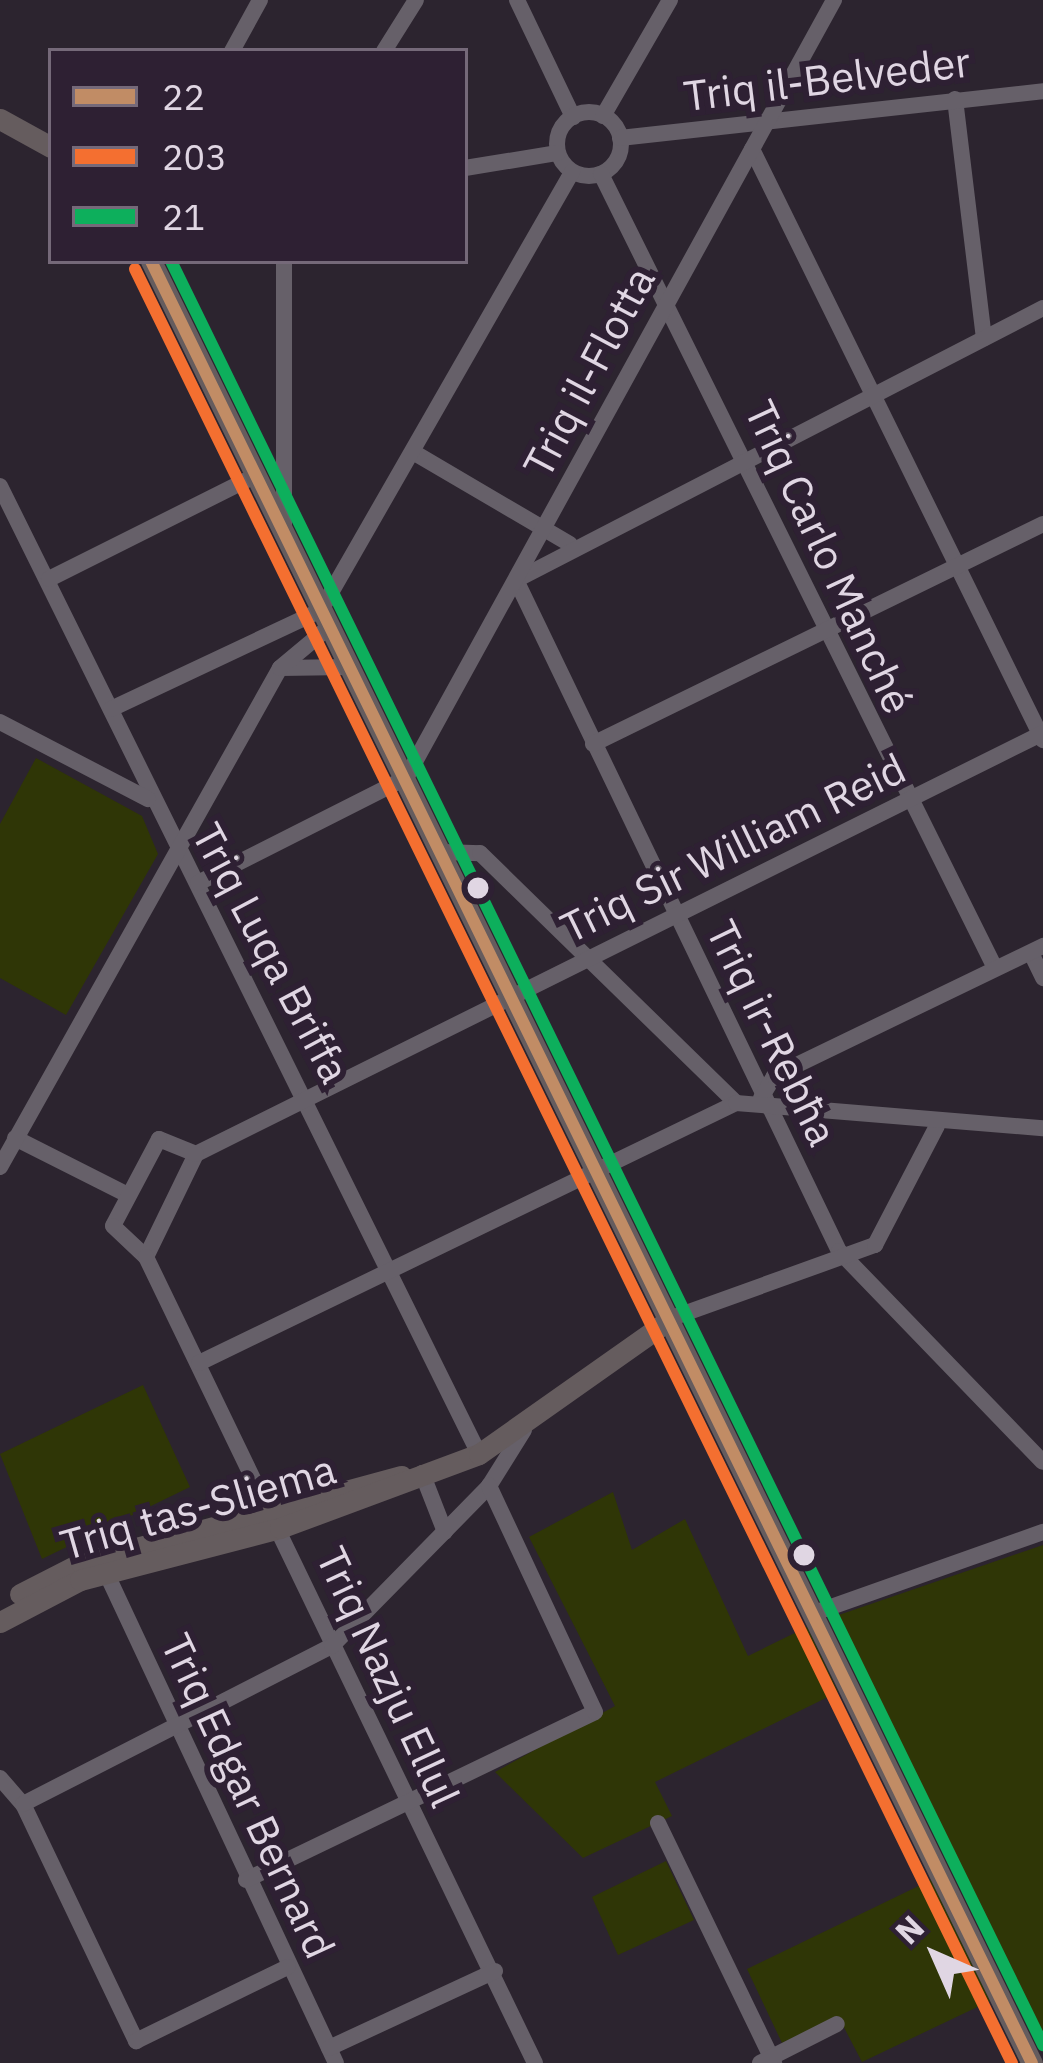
<!DOCTYPE html>
<html>
<head>
<meta charset="utf-8">
<style>
	body { margin:0 }
	#map { position:relative; width:1043px; height:2063px; overflow:hidden; background:#2c242f; font-family:"IBM Plex Sans",sans-serif }
	div>[style] { position:absolute }
	[style*='--x'] { left:calc(var(--x)*1px); top:calc(var(--y)*1px); width:calc(var(--w)*1px); rotate:calc(var(--a)*1deg) }
	.green>* { inset:0; background:#2f3606 }
	.minor>* { height:16px; margin:-8px; padding:0 8px; transform-origin:8px; border-radius:8px; background:#666069 }
	.minor>.ring { margin:-8px; padding:0; box-sizing:content-box; background:none; border:16px solid #666069; border-radius:50% }
	.major>* { height:21px; margin:-10.5px; padding:0 10.5px; transform-origin:10.5px; border-radius:10.5px; background:#655c5e }
	.bus-1>* { height:12px; margin:-6px; padding:0 6px; transform-origin:6px; border-radius:6px; background:#c18c65 }
	.bus-2>* { height:12px; margin:-6px; padding:0 6px; transform-origin:6px; border-radius:6px; background:#f46f30 }
	.bus-3>* { height:12px; margin:-6px; padding:0 6px; transform-origin:6px; border-radius:6px; background:#0daf5c }
	.dots>* { width:33px; height:33px; translate:-50% -50%; box-sizing:border-box; border:6px solid #2e2033; border-radius:50% }
	span { translate:-50% -50%; white-space:nowrap; text-align:center; line-height:1.15; -webkit-text-stroke:12px #2e2033; paint-order:stroke }
	.street-label { font-size:42px; color:#e0d6e3 }
	.legend { position:absolute; left:48px; top:48px; width:420px; height:216px; box-sizing:border-box; background:#2e2033; border:3px solid #756979; margin:0; padding:15px 21px; list-style:none; font-size:36px; color:#e0d6e3 }
	.legend li { display:flex; align-items:center; gap:24px; height:60px }
	.legend b { width:60px; border:3px solid #756979 }
	.north { position:absolute; left:875px; top:1895px; width:120px; height:120px; -webkit-text-stroke:9px #2e2033; paint-order:stroke; rotate:315deg; font-size:33px; font-weight:700; line-height:48px; text-align:center; color:#e0d6e3 }
	.north::after { content:''; display:block; margin:auto; width:42px; height:54px; background:#e0d6e3; clip-path:polygon(50% 0,100% 100%,50% 72%,0 100%) }
</style>
</head>
<body>
<div id="map">
	<div class="green">
		<div style="clip-path:polygon(36px 758px,142px 816px,158px 854px,66px 1015px,0 978px,0 824px)"></div>
		<div style="clip-path:polygon(143px 1385px,190px 1487px,42px 1559px,0 1454px)"></div>
		<div style="clip-path:polygon(613px 1492px,632px 1550px,685px 1519px,748px 1656px,807px 1627px,838px 1692px,655px 1782px,672px 1816px,583px 1858px,495px 1772px,615px 1706px,529px 1537px)"></div>
		<div style="clip-path:polygon(1043px 1545px,1043px 2052px,830px 1618px)"></div>
		<div style="clip-path:polygon(666px 1861px,694px 1920px,618px 1955px,592px 1897px)"></div>
		<div style="clip-path:polygon(931px 1880px,990px 2001px,862px 2062px,838px 2016px,782px 2043px,747px 1969px)"></div>
	</div>
	<div class="minor">
		<div style="--x:517;--y:0;--w:130;--a:64.4"></div>
		<div style="--x:232;--y:51;--w:58;--a:-61.2"></div>
		<div style="--x:384;--y:51;--w:60;--a:-57.9"></div>
		<div style="--x:955;--y:99;--w:241;--a:83.1"></div>
		<div class="ring" style="left:557px;top:112px;width:48px;height:48px"></div>
		<div style="--x:603;--y:116;--w:134;--a:-60"></div>
		<div style="--x:620;--y:138;--w:426;--a:-6.3"></div>
		<div style="--x:752;--y:149;--w:659;--a:63.79"></div>
		<div style="--x:465;--y:168;--w:94;--a:-9.2"></div>
		<div style="--x:601;--y:174;--w:886;--a:63.61"></div>
		<div style="--x:413;--y:452;--w:182;--a:30.4"></div>
		<div style="--x:0;--y:486;--w:1080;--a:63.67"></div>
		<div style="--x:284;--y:530;--w:269;--a:-90"></div>
		<div style="--x:522;--y:577;--w:586;--a:-27.31"></div>
		<div style="--x:49;--y:579;--w:233;--a:-26.6"></div>
		<div style="--x:516;--y:580;--w:745;--a:64.3"></div>
		<div style="--x:839;--y:1251;--w:293;--a:46"></div>
		<div style="--x:280;--y:668;--w:68;--a:-0.8"></div>
		<div style="--x:111;--y:709;--w:232;--a:-25.2"></div>
		<div style="--x:321;--y:610;--w:505;--a:-60.18"></div>
		<div style="--x:0;--y:722;--w:167;--a:27.5"></div>
		<div style="--x:593;--y:744;--w:501;--a:-26.05"></div>
		<div style="--x:444;--y:852;--w:36;--a:2"></div>
		<div style="--x:480;--y:853;--w:358;--a:44.3"></div>
		<div style="--x:198;--y:883;--w:233;--a:-26.8"></div>
		<div style="--x:406;--y:778;--w:888;--a:-61.18"></div>
		<div style="--x:1031;--y:953;--w:28;--a:64"></div>
		<div style="--x:761;--y:1098;--w:26;--a:-59"></div>
		<div style="--x:774;--y:1076;--w:299;--a:-25.8"></div>
		<div style="--x:15;--y:1138;--w:124;--a:26.8"></div>
		<div style="--x:196;--y:1154;--w:946;--a:-26.43"></div>
		<div style="--x:0;--y:1167;--w:572;--a:-60.7"></div>
		<div style="--x:280;--y:668;--w:64;--a:-39.9"></div>
		<div style="--x:146;--y:1257;--w:114;--a:-64.1"></div>
		<div style="--x:196;--y:1154;--w:40;--a:-158"></div>
		<div style="--x:159;--y:1139;--w:98;--a:117.9"></div>
		<div style="--x:113;--y:1226;--w:45;--a:43.2"></div>
		<div style="--x:146;--y:1257;--w:895;--a:64.24"></div>
		<div style="--x:672;--y:1318;--w:216;--a:-19.8"></div>
		<div style="--x:875;--y:1245;--w:134;--a:-62.5"></div>
		<div style="--x:199;--y:1363;--w:597;--a:-25.83"></div>
		<div style="--x:736;--y:1103;--w:308;--a:4.7"></div>
		<div style="--x:422;--y:1473;--w:63;--a:68.7"></div>
		<div style="--x:102;--y:1564;--w:551;--a:64.88"></div>
		<div style="--x:814;--y:1613;--w:243;--a:-19.5"></div>
		<div style="--x:0;--y:1778;--w:35;--a:49"></div>
		<div style="--x:23;--y:1804;--w:263;--a:64.5"></div>
		<div style="--x:136;--y:2041;--w:169;--a:-26"></div>
		<div style="--x:23;--y:1804;--w:347;--a:-27.1"></div>
		<div style="--x:332;--y:1646;--w:224;--a:-45.5"></div>
		<div style="--x:489;--y:1486;--w:66;--a:-58"></div>
		<div style="--x:658;--y:1823;--w:267;--a:64.2"></div>
		<div style="--x:246;--y:1880;--w:387;--a:-25.7"></div>
		<div style="--x:595;--y:1712;--w:250;--a:-115.1"></div>
		<div style="--x:329;--y:2048;--w:183;--a:-24.9"></div>
		<div style="--x:760;--y:2063;--w:86;--a:-26.9"></div>
	</div>
	<div class="major">
		<div style="--x:0;--y:119;--w:58;--a:28.8"></div>
		<div style="--x:151;--y:261;--w:2006;--a:63.95"></div>
		<div style="--x:20;--y:1594;--w:68;--a:-26.9"></div>
		<div style="--x:81;--y:1563;--w:332;--a:-15.2"></div>
		<div style="--x:0;--y:1622;--w:90;--a:-27.7"></div>
		<div style="--x:80;--y:1580;--w:207;--a:-14.6"></div>
		<div style="--x:280;--y:1528;--w:212;--a:-20.4"></div>
		<div style="--x:479;--y:1454;--w:236;--a:-35.2"></div>
	</div>
	<div class="bus-1">
		<div style="--x:151;--y:261;--w:2006;--a:63.95"></div>
	</div>
	<div class="bus-2">
		<div style="--x:135;--y:269;--w:1997;--a:63.95"></div>
	</div>
	<div class="bus-3">
		<div style="--x:171;--y:261;--w:1986;--a:63.95"></div>
	</div>
	<div class="dots">
		<div style="left:478px;top:888px;background:#e0d6e3"></div>
		<div style="left:804px;top:1555px;background:#e0d6e3"></div>
	</div>
	<div class="street-label">
		<span style="left:827px;top:79px;rotate:-7deg">Triq il-Belveder</span>
		<span style="left:589px;top:372px;rotate:-62deg">Triq il-Flotta</span>
		<span style="left:829px;top:557px;rotate:65deg">Triq Carlo Manché</span>
		<span style="left:733px;top:848px;rotate:-26deg">Triq Sir William Reid</span>
		<span style="left:271px;top:953px;rotate:62deg">Triq Luqa Briffa</span>
		<span style="left:772px;top:1033px;rotate:64deg">Triq ir-Rebħa</span>
		<span style="left:198px;top:1507px;rotate:-16deg">Triq tas-Sliema</span>
		<span style="left:388px;top:1677px;rotate:65deg">Triq Nazju Ellul</span>
		<span style="left:248px;top:1796px;rotate:65deg">Triq Edgar Bernard</span>
	</div>
	<ul class="legend">
	<li><b style="height:15px;background:#c18c65"></b>22</li>
	<li><b style="height:15px;background:#f46f30"></b>203</li>
	<li><b style="height:15px;background:#0daf5c"></b>21</li>
	</ul>
	<div class="north">N</div>
</div>
</body>
</html>
